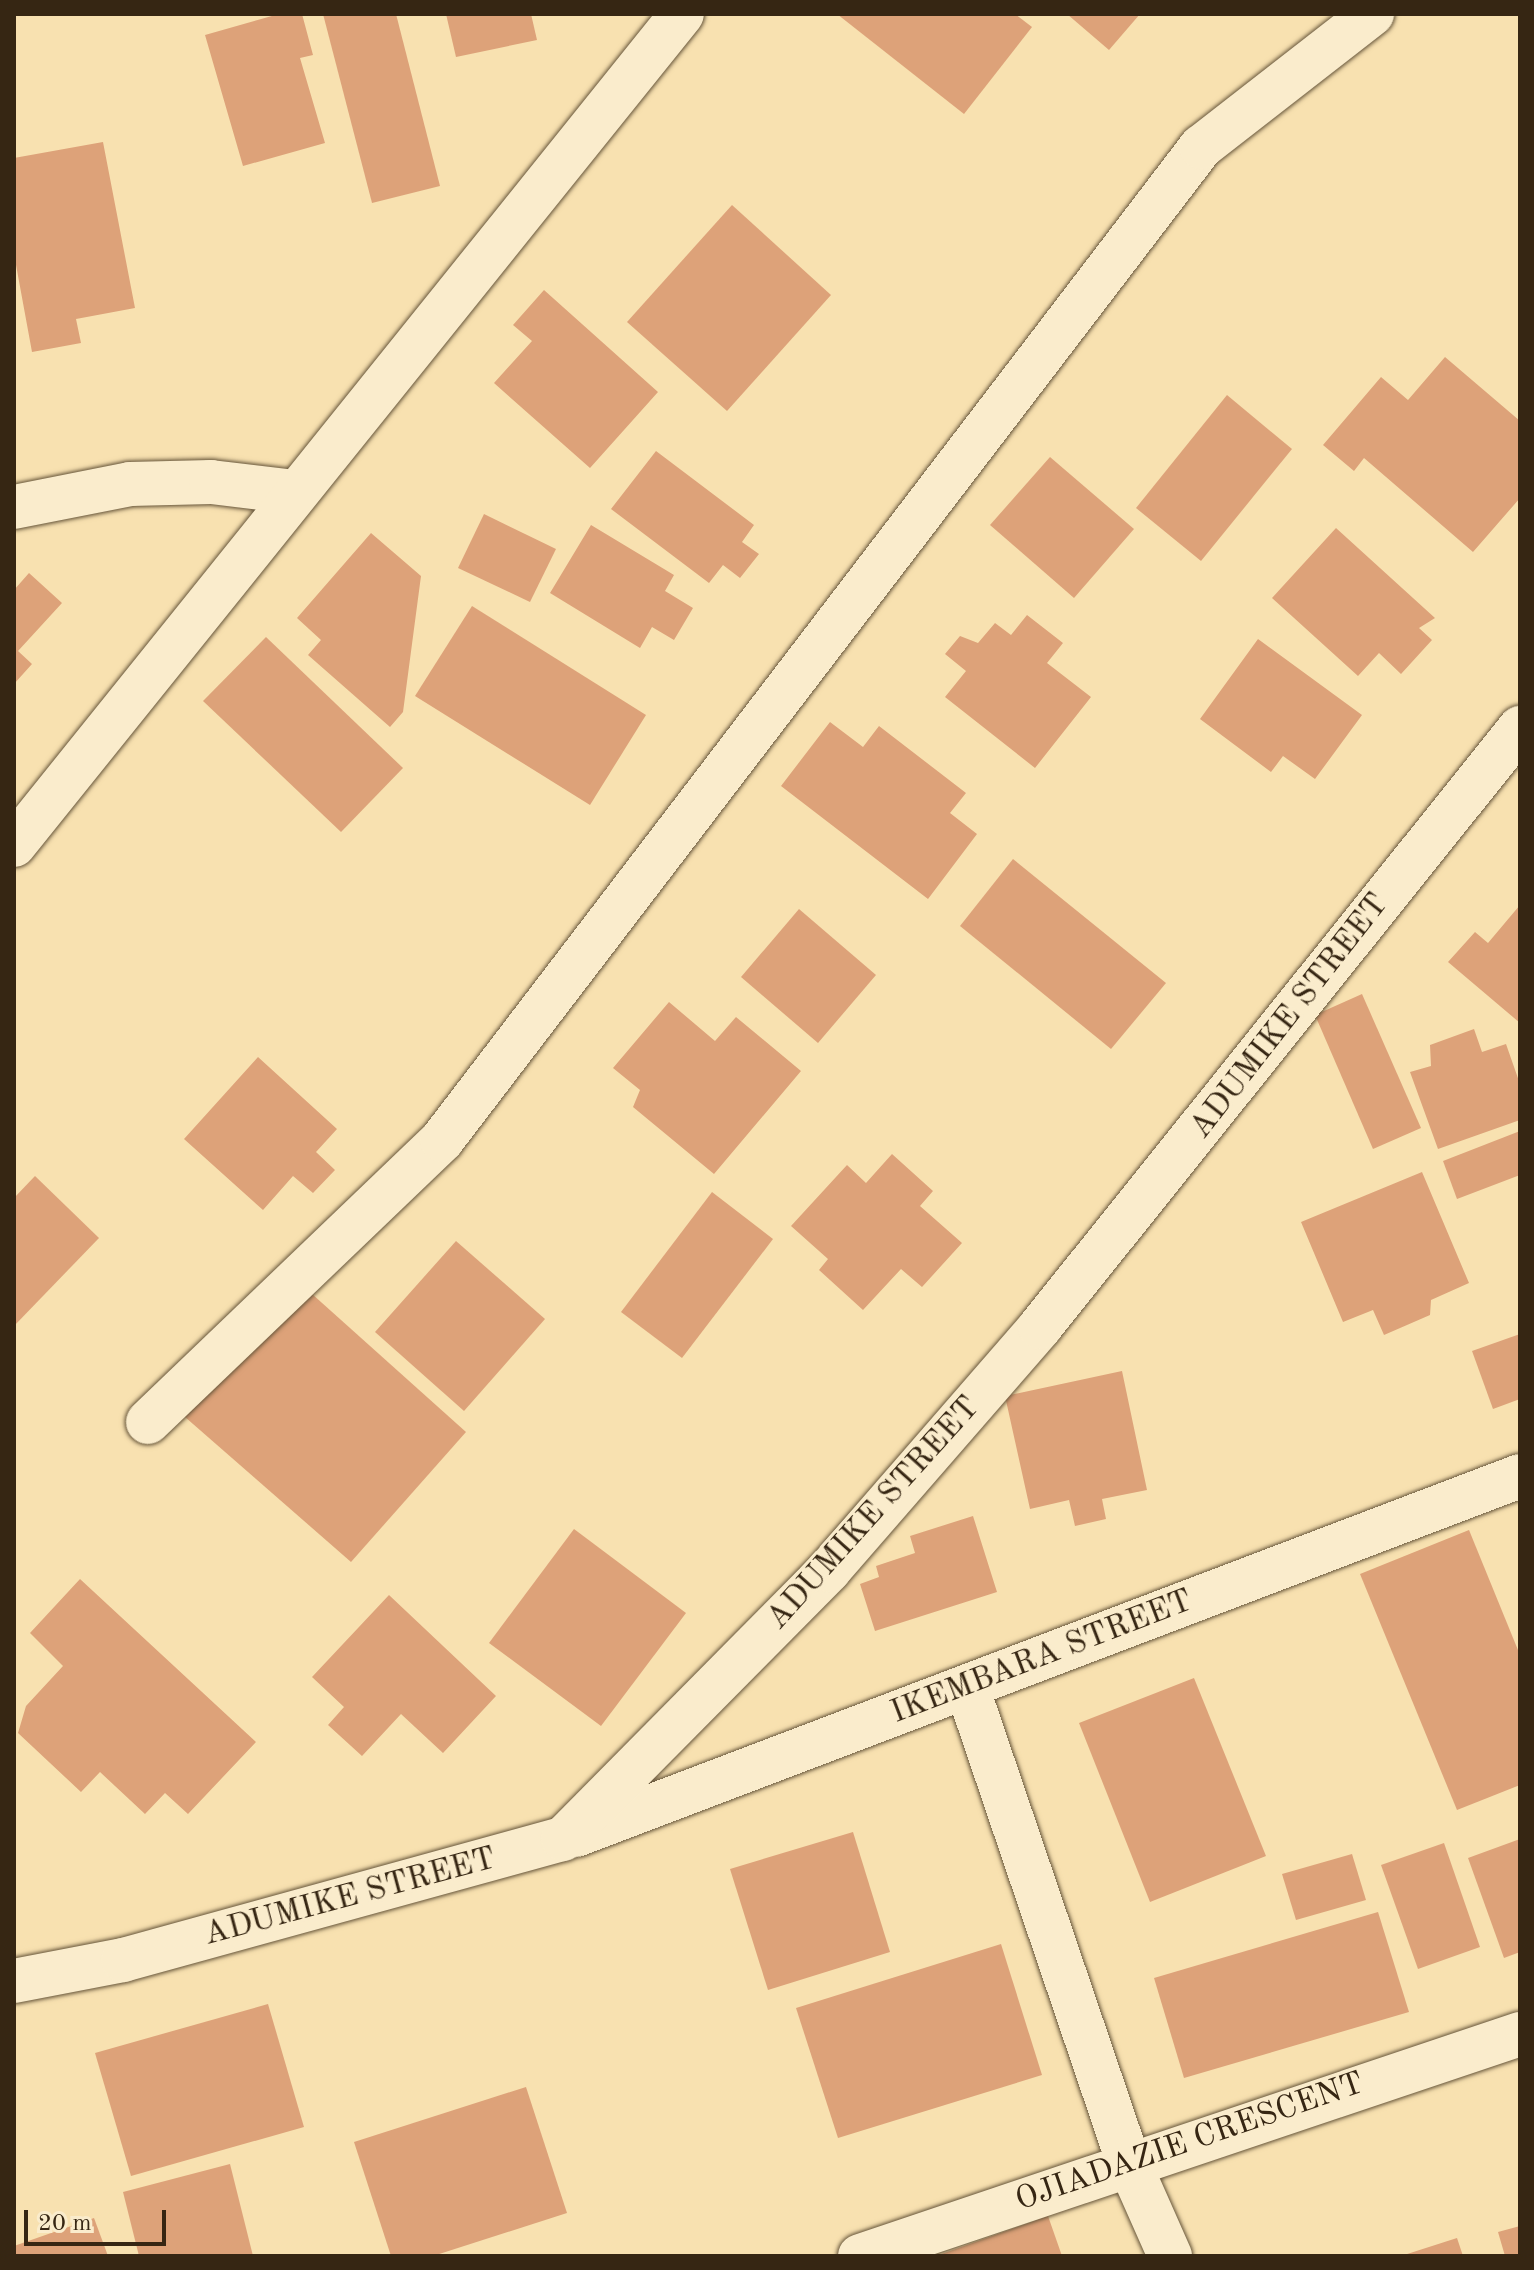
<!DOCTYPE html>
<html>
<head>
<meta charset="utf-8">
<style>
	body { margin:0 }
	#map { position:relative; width:1534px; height:2270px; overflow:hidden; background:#f8e1b0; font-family:"Old Standard TT",serif }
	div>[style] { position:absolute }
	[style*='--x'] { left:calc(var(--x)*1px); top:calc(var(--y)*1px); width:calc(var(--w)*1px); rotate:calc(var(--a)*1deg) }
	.building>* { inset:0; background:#dda279 }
	.roads { filter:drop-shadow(0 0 2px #66553a) drop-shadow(0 0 2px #66553a) }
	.street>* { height:44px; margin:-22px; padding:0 22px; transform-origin:22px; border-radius:22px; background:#faeccc }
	span { translate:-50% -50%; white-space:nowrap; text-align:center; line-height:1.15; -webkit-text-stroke:6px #faeccc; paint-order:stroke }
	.street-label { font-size:32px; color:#362613 }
	.frame { position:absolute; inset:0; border:16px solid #362613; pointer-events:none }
	.scale { position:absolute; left:24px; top:2210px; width:142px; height:36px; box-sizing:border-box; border:4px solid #362613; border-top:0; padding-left:10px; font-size:24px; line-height:28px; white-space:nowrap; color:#362613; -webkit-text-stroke:6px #faeccc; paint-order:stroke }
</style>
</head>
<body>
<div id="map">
	<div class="building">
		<div style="clip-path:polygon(279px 14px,302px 14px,313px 55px,300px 58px,325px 143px,243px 166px,205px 35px)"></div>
		<div style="clip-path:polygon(323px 14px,396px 14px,440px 186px,372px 203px)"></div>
		<div style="clip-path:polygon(446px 14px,531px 14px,537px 40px,456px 57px)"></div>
		<div style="clip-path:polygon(837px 14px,1015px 14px,1032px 27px,964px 114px)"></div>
		<div style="clip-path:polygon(1067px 14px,1140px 14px,1109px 50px)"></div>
		<div style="clip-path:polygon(103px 142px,135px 308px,76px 319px,81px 343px,32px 352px,14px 254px,14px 158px)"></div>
		<div style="clip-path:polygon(732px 205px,831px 295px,727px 411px,627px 322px)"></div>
		<div style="clip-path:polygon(544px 290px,658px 392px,590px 468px,494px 383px,532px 341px,513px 325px)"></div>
		<div style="clip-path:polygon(1445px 357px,1520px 421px,1520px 498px,1473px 552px,1364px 458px,1354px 471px,1323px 445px,1381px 377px,1408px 400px)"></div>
		<div style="clip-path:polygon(1227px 395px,1292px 449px,1201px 561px,1136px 508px)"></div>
		<div style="clip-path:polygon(656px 451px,754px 525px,742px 542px,759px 554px,740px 578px,723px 565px,709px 583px,611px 509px)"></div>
		<div style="clip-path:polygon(1050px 457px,1134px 529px,1074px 598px,990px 525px)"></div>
		<div style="clip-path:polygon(484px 514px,556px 549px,530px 602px,458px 568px)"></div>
		<div style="clip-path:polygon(591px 525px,674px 575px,665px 591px,693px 608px,674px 640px,652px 627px,640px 648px,550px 593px)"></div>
		<div style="clip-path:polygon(1336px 528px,1435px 618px,1419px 628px,1432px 640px,1401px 674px,1379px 653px,1358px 676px,1272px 598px)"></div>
		<div style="clip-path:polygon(371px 533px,421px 576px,403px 712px,390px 727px,308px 655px,321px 640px,297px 618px)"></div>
		<div style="clip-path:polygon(29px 573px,62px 603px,18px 651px,32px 664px,14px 684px,14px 590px)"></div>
		<div style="clip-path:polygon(472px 606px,646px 715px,590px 805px,415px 696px)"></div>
		<div style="clip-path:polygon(1027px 615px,1063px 643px,1047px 663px,1091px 697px,1035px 768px,945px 697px,966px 671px,945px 654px,960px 636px,978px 643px,995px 623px,1011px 635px)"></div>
		<div style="clip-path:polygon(266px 637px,403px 768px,341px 832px,203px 701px)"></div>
		<div style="clip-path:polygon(1258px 639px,1362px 715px,1315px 779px,1283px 756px,1271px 772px,1200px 719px)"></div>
		<div style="clip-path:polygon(830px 722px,863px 747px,879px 726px,966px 793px,950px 813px,977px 834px,928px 899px,781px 786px)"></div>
		<div style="clip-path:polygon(1013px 859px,1166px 983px,1111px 1049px,960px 926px)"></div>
		<div style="clip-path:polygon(1520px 905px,1520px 1023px,1448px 962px,1475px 932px,1488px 943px)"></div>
		<div style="clip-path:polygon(799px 909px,876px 975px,818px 1043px,741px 977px)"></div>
		<div style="clip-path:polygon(1362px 994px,1421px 1128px,1373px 1149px,1315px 1015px)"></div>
		<div style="clip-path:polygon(669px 1002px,715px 1041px,736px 1017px,801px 1071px,714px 1174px,633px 1107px,640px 1090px,613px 1068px)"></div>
		<div style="clip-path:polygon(1474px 1029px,1482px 1052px,1506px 1044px,1520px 1084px,1520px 1120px,1438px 1149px,1410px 1072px,1431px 1066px,1430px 1045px)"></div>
		<div style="clip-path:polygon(258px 1057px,337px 1129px,316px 1152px,335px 1170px,313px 1193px,293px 1176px,263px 1210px,184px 1139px)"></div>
		<div style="clip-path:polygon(1520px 1131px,1520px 1175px,1457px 1199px,1443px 1161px)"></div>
		<div style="clip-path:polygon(892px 1154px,933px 1191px,920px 1206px,962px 1243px,922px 1287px,901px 1269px,863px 1310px,819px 1270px,828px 1259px,791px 1226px,847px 1165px,866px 1183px)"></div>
		<div style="clip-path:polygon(1422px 1172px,1469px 1283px,1431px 1300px,1430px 1315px,1384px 1335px,1373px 1310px,1343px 1322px,1301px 1222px)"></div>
		<div style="clip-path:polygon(35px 1176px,99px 1238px,14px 1326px,14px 1198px)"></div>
		<div style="clip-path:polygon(712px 1192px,773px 1239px,682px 1358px,621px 1312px)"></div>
		<div style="clip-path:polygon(456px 1241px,545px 1319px,464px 1411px,375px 1332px)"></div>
		<div style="clip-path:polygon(302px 1285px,466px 1432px,351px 1562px,185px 1417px)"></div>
		<div style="clip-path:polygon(1520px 1334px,1520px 1399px,1493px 1409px,1472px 1351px)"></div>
		<div style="clip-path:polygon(1122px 1371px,1147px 1490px,1102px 1499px,1106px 1519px,1075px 1526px,1069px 1500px,1030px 1509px,1005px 1396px)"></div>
		<div style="clip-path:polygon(973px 1516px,997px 1592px,875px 1631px,860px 1584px,879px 1577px,876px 1566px,915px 1553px,910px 1536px)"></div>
		<div style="clip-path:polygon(574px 1529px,686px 1613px,601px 1726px,489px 1643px)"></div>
		<div style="clip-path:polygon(1469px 1530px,1520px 1655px,1520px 1785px,1457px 1810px,1360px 1574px)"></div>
		<div style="clip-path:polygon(80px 1579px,256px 1742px,188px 1814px,165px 1793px,145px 1814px,100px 1772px,81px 1792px,18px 1733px,26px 1706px,63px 1666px,30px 1633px)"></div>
		<div style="clip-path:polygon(389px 1595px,496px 1696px,443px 1753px,401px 1714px,362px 1756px,328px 1725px,344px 1707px,312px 1677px)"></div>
		<div style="clip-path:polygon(1194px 1678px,1266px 1856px,1150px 1902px,1079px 1723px)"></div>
		<div style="clip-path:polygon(853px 1832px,890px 1952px,768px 1990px,730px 1869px)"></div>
		<div style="clip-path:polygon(1520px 1839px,1520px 1952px,1504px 1958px,1468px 1858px)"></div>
		<div style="clip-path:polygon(1444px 1843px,1480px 1947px,1418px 1969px,1381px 1865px)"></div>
		<div style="clip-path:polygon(1352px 1854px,1366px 1900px,1296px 1920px,1282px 1874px)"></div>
		<div style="clip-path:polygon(1378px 1912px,1409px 2012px,1184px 2078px,1154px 1978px)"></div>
		<div style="clip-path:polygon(1001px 1944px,1042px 2075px,838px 2138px,796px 2008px)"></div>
		<div style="clip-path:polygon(268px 2004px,304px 2127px,131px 2176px,95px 2053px)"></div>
		<div style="clip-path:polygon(526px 2087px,567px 2213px,433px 2256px,391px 2256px,354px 2142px)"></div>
		<div style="clip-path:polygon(230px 2164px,253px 2256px,139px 2256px,123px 2192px)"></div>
		<div style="clip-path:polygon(1048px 2216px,1062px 2256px,936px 2256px)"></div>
		<div style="clip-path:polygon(94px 2218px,108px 2256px,14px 2256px,14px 2246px)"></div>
		<div style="clip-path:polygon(1520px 2226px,1520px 2256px,1505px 2256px,1498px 2232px)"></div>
		<div style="clip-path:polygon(1457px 2238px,1463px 2256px,1404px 2256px,1404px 2255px)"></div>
	</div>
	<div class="roads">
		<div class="street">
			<div style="--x:14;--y:507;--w:118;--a:-11.2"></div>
			<div style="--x:130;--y:484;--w:81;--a:-1.4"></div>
			<div style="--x:211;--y:482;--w:85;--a:6.8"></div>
			<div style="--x:14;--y:845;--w:1066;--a:-51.21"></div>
			<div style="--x:148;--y:1422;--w:407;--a:-43.8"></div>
			<div style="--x:442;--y:1140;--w:1250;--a:-52.61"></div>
			<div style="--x:1201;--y:147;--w:217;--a:-37.9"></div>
			<div style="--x:967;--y:1687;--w:501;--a:71.24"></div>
			<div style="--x:1128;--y:2161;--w:104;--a:66.1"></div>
			<div style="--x:576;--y:1835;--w:1010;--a:-20.82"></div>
			<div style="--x:14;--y:1981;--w:111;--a:-10.9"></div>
			<div style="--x:123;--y:1960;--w:456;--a:-15.4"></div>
			<div style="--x:563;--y:1839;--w:378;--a:-45.3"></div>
			<div style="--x:829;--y:1570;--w:322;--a:-49"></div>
			<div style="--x:1040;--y:1327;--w:768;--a:-51.29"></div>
			<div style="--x:860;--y:2256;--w:696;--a:-18.59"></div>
		</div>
	</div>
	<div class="street-label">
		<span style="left:1290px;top:1017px;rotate:-52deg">ADUMIKE STREET</span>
		<span style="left:874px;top:1514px;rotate:-48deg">ADUMIKE STREET</span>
		<span style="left:1042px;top:1658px;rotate:-21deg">IKEMBARA STREET</span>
		<span style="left:350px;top:1898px;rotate:-15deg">ADUMIKE STREET</span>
		<span style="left:1190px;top:2143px;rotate:-19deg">OJIADAZIE CRESCENT</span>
	</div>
	<div class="frame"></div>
	<div class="scale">20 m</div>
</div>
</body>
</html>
